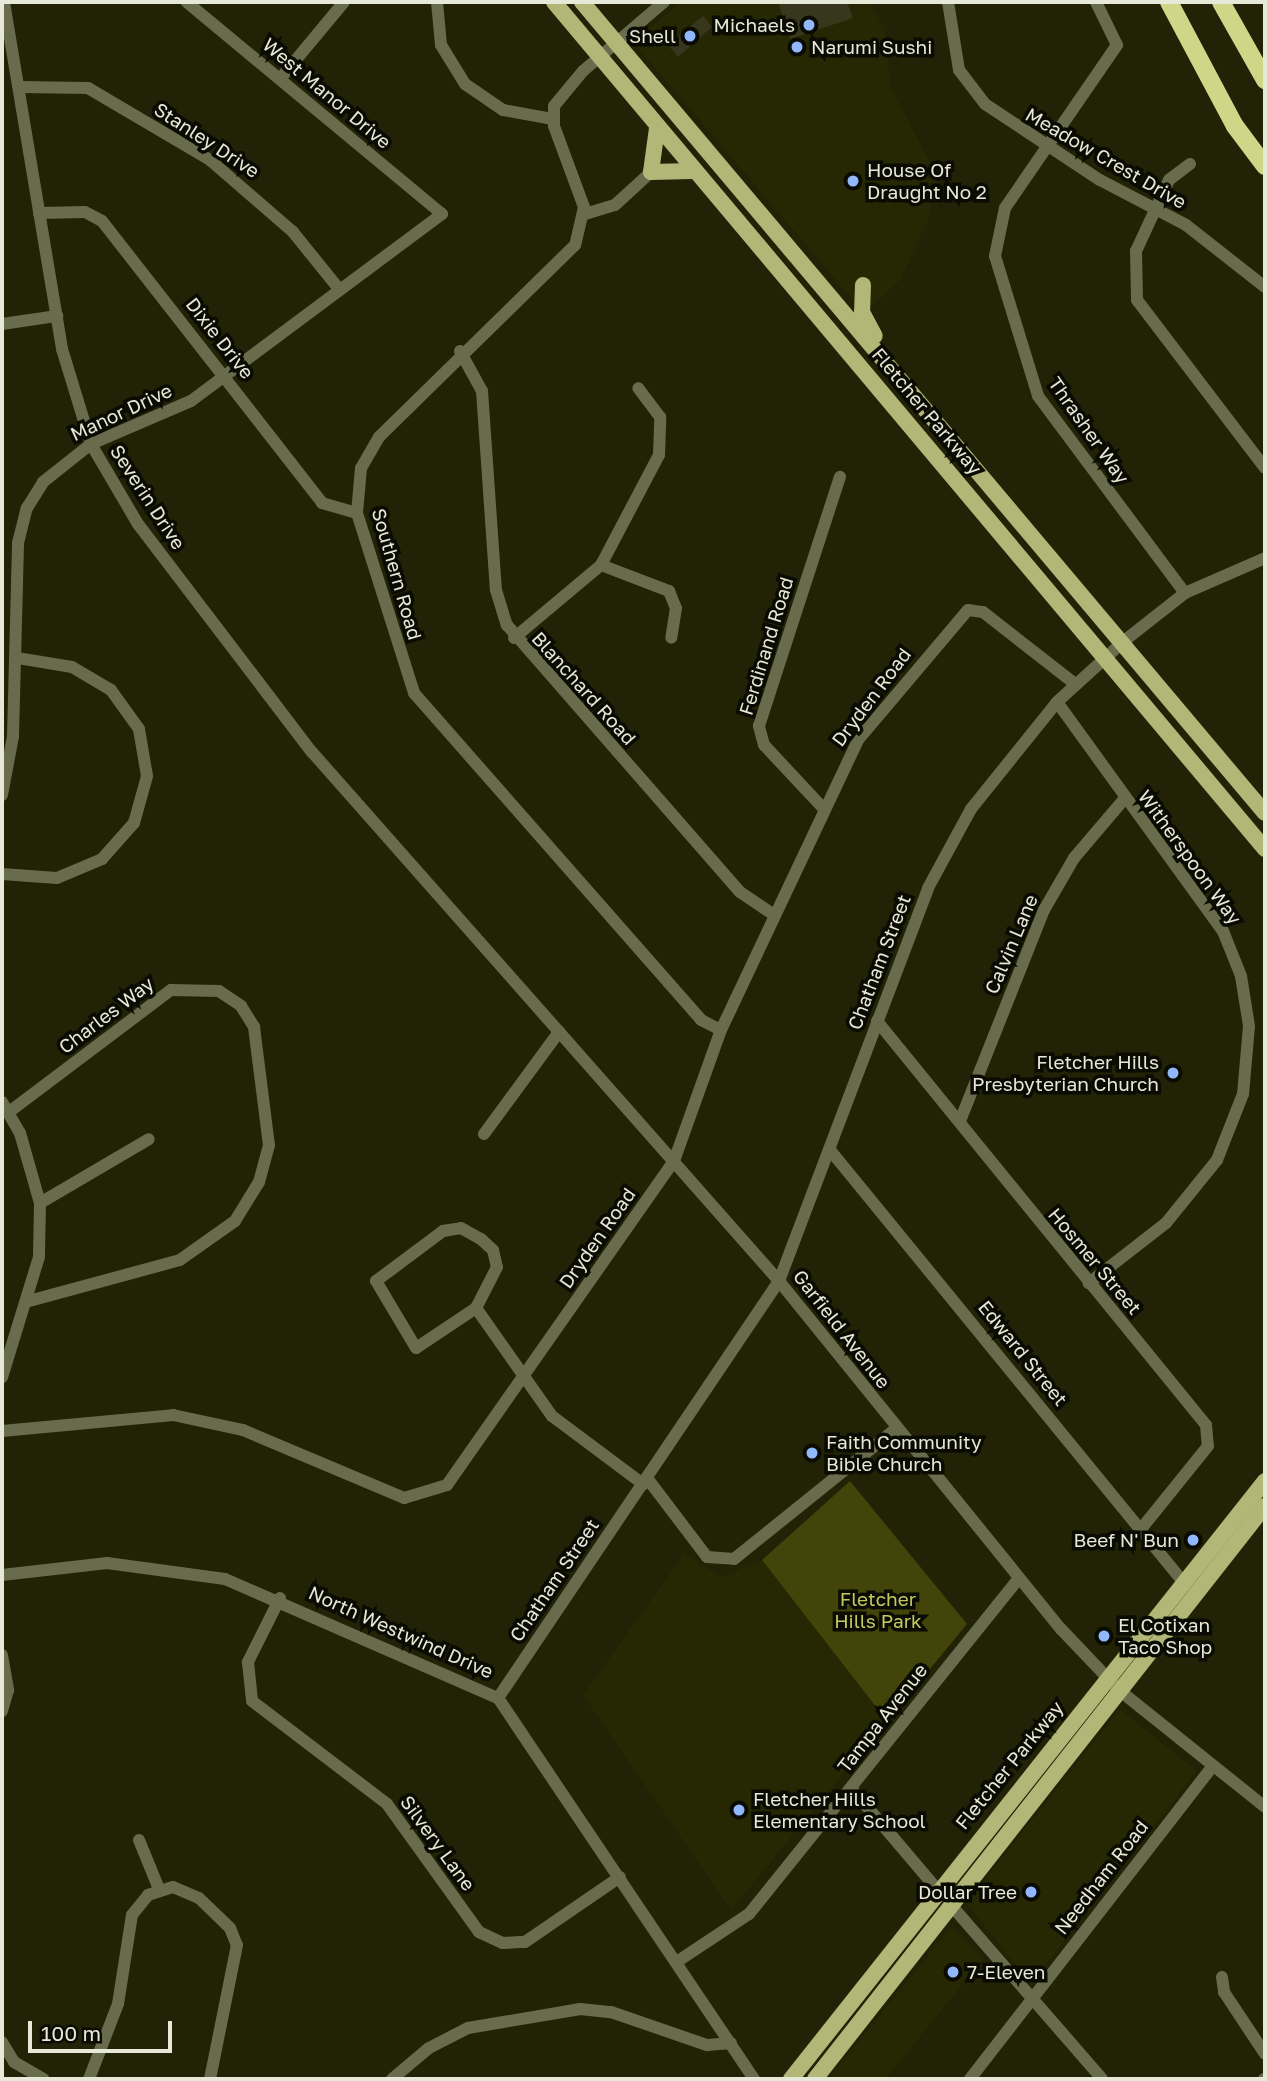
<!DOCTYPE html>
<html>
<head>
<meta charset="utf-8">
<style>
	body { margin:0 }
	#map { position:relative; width:1267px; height:2081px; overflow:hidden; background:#212206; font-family:"Golos Text",sans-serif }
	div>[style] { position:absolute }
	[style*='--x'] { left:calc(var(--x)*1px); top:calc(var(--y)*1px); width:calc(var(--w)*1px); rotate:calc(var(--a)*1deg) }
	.built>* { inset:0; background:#262803 }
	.green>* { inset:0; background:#424409 }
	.building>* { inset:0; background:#36371c }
	.minor>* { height:12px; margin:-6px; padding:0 6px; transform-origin:6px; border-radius:6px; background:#696b4d }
	.major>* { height:16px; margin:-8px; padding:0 8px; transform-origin:8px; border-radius:8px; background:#b2b778 }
	.highway>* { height:18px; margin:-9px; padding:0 9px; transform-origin:9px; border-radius:9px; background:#d0d688 }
	.dots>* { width:19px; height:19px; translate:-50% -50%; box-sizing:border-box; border:4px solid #0a0b02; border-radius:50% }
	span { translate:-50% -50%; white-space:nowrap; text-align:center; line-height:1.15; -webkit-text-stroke:7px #0a0b02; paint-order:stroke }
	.poi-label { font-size:19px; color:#e6e8d8 }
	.right { translate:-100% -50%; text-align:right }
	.left { translate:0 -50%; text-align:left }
	.street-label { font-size:19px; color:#e6e8d8 }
	.park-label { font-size:19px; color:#c4ca61 }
	.frame { position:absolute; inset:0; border:4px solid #e6e8d8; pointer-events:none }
	.scale { position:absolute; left:28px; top:2021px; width:144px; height:32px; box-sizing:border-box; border:4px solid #e6e8d8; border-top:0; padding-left:9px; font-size:21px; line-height:24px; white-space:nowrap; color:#e6e8d8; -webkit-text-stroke:5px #0a0b02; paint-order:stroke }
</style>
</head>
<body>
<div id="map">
	<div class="built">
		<div style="clip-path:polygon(681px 2px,870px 2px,885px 30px,891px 88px,937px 175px,929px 218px,900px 280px,870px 308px,853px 300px,633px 42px)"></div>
		<div style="clip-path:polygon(684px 1554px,722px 1577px,762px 1560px,887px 1721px,731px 1910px,583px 1695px)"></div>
		<div style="clip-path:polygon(1120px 1709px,1197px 1771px,1031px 1984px,966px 1903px)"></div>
		<div style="clip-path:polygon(951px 1927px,983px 1959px,886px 2079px,828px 2079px)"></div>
	</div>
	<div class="green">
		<div style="clip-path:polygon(850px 1481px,967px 1624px,887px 1721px,762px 1560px)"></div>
	</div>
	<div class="building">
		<div style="clip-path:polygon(778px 2px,847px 2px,853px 18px,790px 39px)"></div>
		<div style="clip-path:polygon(703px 16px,712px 27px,678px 57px,668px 45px)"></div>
	</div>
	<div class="minor">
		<div style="--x:4;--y:2;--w:352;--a:80.5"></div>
		<div style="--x:62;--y:349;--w:99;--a:73"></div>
		<div style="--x:91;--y:444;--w:93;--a:59.6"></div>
		<div style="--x:138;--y:524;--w:287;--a:52.7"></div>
		<div style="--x:312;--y:752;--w:706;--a:48.56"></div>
		<div style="--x:779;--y:1281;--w:448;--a:51"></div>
		<div style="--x:1061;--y:1629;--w:84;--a:46.4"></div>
		<div style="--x:1119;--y:1690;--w:187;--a:38.7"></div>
		<div style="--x:437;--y:2;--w:43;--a:84.7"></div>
		<div style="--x:441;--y:45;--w:46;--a:58.4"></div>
		<div style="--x:465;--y:84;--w:46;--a:34.4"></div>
		<div style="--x:503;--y:110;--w:51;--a:10.2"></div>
		<div style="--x:664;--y:2;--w:106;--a:139.6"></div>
		<div style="--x:583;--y:71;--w:45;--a:129.6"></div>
		<div style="--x:554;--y:106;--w:20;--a:90"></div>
		<div style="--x:554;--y:126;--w:86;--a:69.7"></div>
		<div style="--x:584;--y:207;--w:39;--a:103"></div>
		<div style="--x:575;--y:245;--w:274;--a:135.6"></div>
		<div style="--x:379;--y:437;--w:36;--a:120"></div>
		<div style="--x:361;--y:468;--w:45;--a:95.1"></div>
		<div style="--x:357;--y:513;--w:189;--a:72.4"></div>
		<div style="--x:414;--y:693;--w:435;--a:48.7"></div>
		<div style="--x:701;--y:1020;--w:22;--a:27"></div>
		<div style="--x:948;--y:2;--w:69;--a:80.8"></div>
		<div style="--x:959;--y:70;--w:43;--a:52.6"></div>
		<div style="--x:985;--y:104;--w:138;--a:33.5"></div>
		<div style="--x:1100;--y:180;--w:97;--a:27.6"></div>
		<div style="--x:1186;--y:225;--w:100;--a:38.1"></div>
		<div style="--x:1096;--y:2;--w:48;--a:64"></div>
		<div style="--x:1117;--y:45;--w:198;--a:124.5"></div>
		<div style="--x:1005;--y:208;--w:49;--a:101.8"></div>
		<div style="--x:995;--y:256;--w:146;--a:72.9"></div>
		<div style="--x:1038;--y:396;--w:246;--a:53.3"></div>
		<div style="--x:280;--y:79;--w:100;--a:-50.3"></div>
		<div style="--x:20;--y:87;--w:68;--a:0.8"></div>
		<div style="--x:88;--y:88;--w:142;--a:30.5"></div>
		<div style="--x:210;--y:160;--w:110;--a:40.9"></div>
		<div style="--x:293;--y:232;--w:73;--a:51.1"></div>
		<div style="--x:1190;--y:164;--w:26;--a:143"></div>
		<div style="--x:1169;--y:180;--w:78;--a:114.9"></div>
		<div style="--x:1136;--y:251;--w:49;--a:88.8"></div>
		<div style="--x:1137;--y:300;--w:211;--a:52.7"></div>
		<div style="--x:39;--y:213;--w:46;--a:-1.2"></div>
		<div style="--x:85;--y:212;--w:19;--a:28"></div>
		<div style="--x:102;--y:221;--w:358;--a:52"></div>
		<div style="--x:322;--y:503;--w:36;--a:16"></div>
		<div style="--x:585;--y:214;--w:31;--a:-17"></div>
		<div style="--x:615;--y:205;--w:49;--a:-42.5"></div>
		<div style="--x:2;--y:324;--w:56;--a:-8.3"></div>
		<div style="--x:460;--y:351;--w:46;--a:61.2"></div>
		<div style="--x:482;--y:391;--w:199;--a:86"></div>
		<div style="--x:496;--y:590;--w:37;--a:73"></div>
		<div style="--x:507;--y:625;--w:354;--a:48.9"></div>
		<div style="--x:740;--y:892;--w:40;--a:34"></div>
		<div style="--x:601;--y:565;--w:73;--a:20.9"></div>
		<div style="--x:669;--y:591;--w:18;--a:68"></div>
		<div style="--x:676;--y:608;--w:30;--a:99"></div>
		<div style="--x:514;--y:638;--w:114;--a:-40"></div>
		<div style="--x:601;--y:565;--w:124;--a:-62.2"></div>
		<div style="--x:659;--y:455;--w:38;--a:-88"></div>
		<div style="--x:660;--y:417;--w:36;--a:-127"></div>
		<div style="--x:1057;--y:702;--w:283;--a:54.1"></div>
		<div style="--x:1223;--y:931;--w:48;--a:68.2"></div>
		<div style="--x:1241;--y:976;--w:51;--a:80.9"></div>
		<div style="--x:1249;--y:1026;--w:68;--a:95"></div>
		<div style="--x:1243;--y:1094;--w:71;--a:111.5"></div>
		<div style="--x:1217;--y:1160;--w:81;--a:129"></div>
		<div style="--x:1166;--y:1223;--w:98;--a:142.1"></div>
		<div style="--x:2;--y:795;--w:60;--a:-79.4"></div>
		<div style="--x:13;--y:736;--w:193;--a:-88.5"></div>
		<div style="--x:18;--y:543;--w:36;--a:-76"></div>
		<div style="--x:27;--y:508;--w:31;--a:-58"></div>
		<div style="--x:43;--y:482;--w:61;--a:-38.4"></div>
		<div style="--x:91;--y:444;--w:109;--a:-23.3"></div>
		<div style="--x:191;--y:401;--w:313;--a:-36.7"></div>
		<div style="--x:442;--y:214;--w:332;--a:-140.3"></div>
		<div style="--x:823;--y:808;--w:86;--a:-133.1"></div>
		<div style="--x:764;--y:745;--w:20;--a:-105"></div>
		<div style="--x:759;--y:726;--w:262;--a:-72"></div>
		<div style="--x:2;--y:874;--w:55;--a:4.2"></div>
		<div style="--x:57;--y:878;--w:49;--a:-22.9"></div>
		<div style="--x:102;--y:859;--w:48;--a:-48.4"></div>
		<div style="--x:134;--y:823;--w:49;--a:-74.5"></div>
		<div style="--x:147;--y:776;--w:48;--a:-99.7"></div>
		<div style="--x:139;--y:729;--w:48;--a:-125.7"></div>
		<div style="--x:111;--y:690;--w:45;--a:-149.5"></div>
		<div style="--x:72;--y:667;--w:56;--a:-170.7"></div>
		<div style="--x:877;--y:1021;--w:521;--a:50.84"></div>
		<div style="--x:1206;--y:1425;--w:21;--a:85"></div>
		<div style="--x:1208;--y:1446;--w:107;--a:128.9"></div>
		<div style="--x:2;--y:1102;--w:36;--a:60"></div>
		<div style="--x:20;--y:1133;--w:73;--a:74.1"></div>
		<div style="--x:40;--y:1203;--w:54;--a:91.1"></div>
		<div style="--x:39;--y:1257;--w:126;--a:107.1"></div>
		<div style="--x:9;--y:1112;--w:203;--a:-37"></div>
		<div style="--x:171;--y:990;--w:48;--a:1.2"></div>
		<div style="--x:219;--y:991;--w:27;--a:34"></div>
		<div style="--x:241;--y:1006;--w:25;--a:58"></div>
		<div style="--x:254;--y:1027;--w:119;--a:82.8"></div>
		<div style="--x:269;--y:1145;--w:38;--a:105"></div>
		<div style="--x:259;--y:1182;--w:46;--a:121.6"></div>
		<div style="--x:235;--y:1221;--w:67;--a:144.7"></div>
		<div style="--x:180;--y:1260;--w:156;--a:164.8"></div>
		<div style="--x:960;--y:1121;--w:227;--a:-68.3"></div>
		<div style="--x:1044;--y:910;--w:60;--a:-60"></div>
		<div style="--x:1074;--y:858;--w:79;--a:-49.6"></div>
		<div style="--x:484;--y:1134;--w:127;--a:-53.7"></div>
		<div style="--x:830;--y:1150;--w:559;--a:50.73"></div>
		<div style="--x:40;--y:1203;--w:126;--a:-30.4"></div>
		<div style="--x:476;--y:1308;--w:72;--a:146.3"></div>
		<div style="--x:416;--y:1348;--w:78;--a:-120.8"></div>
		<div style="--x:376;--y:1281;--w:84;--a:-36.7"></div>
		<div style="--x:443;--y:1231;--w:18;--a:-9"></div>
		<div style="--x:461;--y:1228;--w:23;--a:29"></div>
		<div style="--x:481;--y:1239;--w:16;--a:43"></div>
		<div style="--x:493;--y:1250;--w:17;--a:77"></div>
		<div style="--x:497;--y:1267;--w:46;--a:117.1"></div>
		<div style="--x:476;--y:1308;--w:132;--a:54.9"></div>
		<div style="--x:552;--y:1416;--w:114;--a:36.8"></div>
		<div style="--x:2;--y:1431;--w:172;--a:-5.3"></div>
		<div style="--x:173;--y:1415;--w:72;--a:12.1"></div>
		<div style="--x:243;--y:1430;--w:175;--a:22.9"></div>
		<div style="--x:404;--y:1498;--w:45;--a:-16.8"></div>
		<div style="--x:447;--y:1485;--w:396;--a:-55"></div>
		<div style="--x:674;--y:1161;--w:139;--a:-70.3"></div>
		<div style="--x:721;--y:1030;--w:321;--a:-64.7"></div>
		<div style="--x:858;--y:740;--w:170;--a:-49.8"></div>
		<div style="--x:968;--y:610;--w:15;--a:8"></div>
		<div style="--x:983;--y:612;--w:117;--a:38"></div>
		<div style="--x:647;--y:1478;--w:99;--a:52.8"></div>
		<div style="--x:707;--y:1557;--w:27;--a:4"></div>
		<div style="--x:734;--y:1559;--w:209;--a:-38.8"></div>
		<div style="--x:2;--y:1575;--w:106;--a:-6.5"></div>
		<div style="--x:107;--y:1563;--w:119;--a:7.7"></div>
		<div style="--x:225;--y:1579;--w:298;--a:23.6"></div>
		<div style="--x:498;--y:1698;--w:459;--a:56.1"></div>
		<div style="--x:280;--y:1598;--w:72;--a:116.6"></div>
		<div style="--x:248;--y:1662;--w:39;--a:84"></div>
		<div style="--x:252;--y:1701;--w:170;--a:37.3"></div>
		<div style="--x:387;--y:1804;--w:158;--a:54.3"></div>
		<div style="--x:479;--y:1932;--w:26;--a:25"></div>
		<div style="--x:503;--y:1943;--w:22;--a:-3"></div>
		<div style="--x:525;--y:1942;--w:115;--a:-34.4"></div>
		<div style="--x:2;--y:1655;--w:36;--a:80"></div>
		<div style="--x:8;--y:1690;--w:22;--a:106"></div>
		<div style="--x:498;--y:1698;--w:503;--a:-56.03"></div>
		<div style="--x:779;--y:1281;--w:420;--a:-69.2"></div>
		<div style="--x:928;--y:888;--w:90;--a:-61.4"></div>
		<div style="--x:971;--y:809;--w:137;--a:-51.2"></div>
		<div style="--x:1057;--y:702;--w:91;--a:-42.3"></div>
		<div style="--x:1124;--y:641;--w:78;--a:-38.2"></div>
		<div style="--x:1185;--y:593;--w:87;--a:-23.6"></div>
		<div style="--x:851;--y:1788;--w:133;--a:49.6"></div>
		<div style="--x:139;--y:1840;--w:53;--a:67.8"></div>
		<div style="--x:951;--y:1905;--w:230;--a:49"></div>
		<div style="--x:678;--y:1961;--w:85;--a:-33.5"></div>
		<div style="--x:749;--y:1914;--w:431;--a:-51.2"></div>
		<div style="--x:1222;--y:1977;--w:15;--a:82"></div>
		<div style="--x:1224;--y:1992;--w:74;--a:56.5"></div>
		<div style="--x:2;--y:2042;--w:23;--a:59"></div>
		<div style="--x:14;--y:2062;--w:34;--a:30"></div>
		<div style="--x:89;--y:2079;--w:80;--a:-68.9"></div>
		<div style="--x:118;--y:2004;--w:90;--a:-81.1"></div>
		<div style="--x:132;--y:1915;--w:26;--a:-51"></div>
		<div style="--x:148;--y:1895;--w:26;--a:-18"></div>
		<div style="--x:173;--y:1887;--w:28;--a:23"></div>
		<div style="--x:199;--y:1898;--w:43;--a:44.1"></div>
		<div style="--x:230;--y:1928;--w:18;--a:68"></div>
		<div style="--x:237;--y:1945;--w:137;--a:101.4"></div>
		<div style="--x:392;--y:2079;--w:48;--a:-40"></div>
		<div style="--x:429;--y:2048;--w:44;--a:-27.1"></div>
		<div style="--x:468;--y:2028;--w:114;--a:-9.6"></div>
		<div style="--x:580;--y:2009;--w:31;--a:6"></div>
		<div style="--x:611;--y:2012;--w:102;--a:19"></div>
		<div style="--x:707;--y:2045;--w:24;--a:-5"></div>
		<div style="--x:970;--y:2079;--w:396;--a:-52.2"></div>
		<div style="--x:1264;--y:2079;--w:1;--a:0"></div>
	</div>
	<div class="major">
		<div style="--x:554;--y:2;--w:1106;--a:49.99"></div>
		<div style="--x:582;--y:2;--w:1060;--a:49.9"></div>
		<div style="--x:651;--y:172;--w:44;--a:-82.2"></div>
		<div style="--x:651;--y:172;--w:41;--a:-1.4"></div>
		<div style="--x:863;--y:285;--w:27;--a:92"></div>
		<div style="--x:862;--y:312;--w:27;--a:62"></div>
		<div style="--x:791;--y:2079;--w:763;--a:-51.6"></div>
		<div style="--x:815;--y:2079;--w:729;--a:-51.86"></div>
	</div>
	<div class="highway">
		<div style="--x:1169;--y:2;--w:140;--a:62"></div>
		<div style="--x:1235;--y:126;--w:50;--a:53.1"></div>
		<div style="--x:1221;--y:2;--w:90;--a:60.6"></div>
	</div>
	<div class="dots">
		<div style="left:809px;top:25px;background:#91b8fd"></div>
		<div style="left:690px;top:36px;background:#91b8fd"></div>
		<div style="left:797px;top:47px;background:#91b8fd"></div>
		<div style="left:853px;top:181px;background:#91b8fd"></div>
		<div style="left:1173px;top:1073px;background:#91b8fd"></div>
		<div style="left:812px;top:1453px;background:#91b8fd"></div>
		<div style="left:1193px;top:1540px;background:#91b8fd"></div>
		<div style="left:1104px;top:1636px;background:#91b8fd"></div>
		<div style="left:739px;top:1810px;background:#91b8fd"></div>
		<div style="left:1031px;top:1892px;background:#91b8fd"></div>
		<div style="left:953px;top:1972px;background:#91b8fd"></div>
	</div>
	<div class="poi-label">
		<span class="right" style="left:795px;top:25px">Michaels</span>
		<span class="right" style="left:676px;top:36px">Shell</span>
		<span class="left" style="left:811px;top:47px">Narumi Sushi</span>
		<span class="left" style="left:867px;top:181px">House Of<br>Draught No 2</span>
		<span class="right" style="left:1159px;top:1073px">Fletcher Hills<br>Presbyterian Church</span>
		<span class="left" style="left:826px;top:1453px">Faith Community<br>Bible Church</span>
		<span class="right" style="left:1179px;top:1540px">Beef N' Bun</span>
		<span class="left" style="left:1118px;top:1636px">El Cotixan<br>Taco Shop</span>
		<span class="left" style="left:753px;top:1810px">Fletcher Hills<br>Elementary School</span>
		<span class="right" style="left:1017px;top:1892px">Dollar Tree</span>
		<span class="left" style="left:967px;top:1972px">7-Eleven</span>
	</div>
	<div class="street-label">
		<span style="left:327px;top:93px;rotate:40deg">West Manor Drive</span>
		<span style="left:207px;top:140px;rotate:33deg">Stanley Drive</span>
		<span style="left:1106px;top:158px;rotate:30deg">Meadow Crest Drive</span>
		<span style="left:220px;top:338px;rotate:52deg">Dixie Drive</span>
		<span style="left:927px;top:411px;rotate:50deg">Fletcher Parkway</span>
		<span style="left:121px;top:412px;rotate:-25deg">Manor Drive</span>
		<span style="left:1089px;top:430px;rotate:55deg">Thrasher Way</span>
		<span style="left:148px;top:497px;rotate:57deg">Severin Drive</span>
		<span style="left:397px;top:574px;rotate:74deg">Southern Road</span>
		<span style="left:766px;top:646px;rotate:-73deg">Ferdinand Road</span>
		<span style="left:584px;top:688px;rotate:48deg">Blanchard Road</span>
		<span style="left:871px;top:697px;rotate:-53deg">Dryden Road</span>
		<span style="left:1190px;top:857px;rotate:54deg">Witherspoon Way</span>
		<span style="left:1011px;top:944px;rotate:-67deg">Calvin Lane</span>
		<span style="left:879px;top:962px;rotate:-69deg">Chatham Street</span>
		<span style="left:106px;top:1015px;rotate:-37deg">Charles Way</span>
		<span style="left:597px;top:1238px;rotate:-55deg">Dryden Road</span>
		<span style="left:1095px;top:1261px;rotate:50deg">Hosmer Street</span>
		<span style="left:842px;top:1329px;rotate:52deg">Garfield Avenue</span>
		<span style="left:1023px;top:1353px;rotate:51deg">Edward Street</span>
		<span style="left:554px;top:1580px;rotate:-56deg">Chatham Street</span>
		<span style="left:401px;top:1632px;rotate:24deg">North Westwind Drive</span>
		<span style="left:882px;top:1718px;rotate:-52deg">Tampa Avenue</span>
		<span style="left:1009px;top:1765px;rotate:-51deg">Fletcher Parkway</span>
		<span style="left:438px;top:1843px;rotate:54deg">Silvery Lane</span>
		<span style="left:1101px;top:1877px;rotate:-52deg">Needham Road</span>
	</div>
	<div class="park-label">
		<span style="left:878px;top:1610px">Fletcher<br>Hills Park</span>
	</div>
	<div class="frame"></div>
	<div class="scale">100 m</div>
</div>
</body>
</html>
